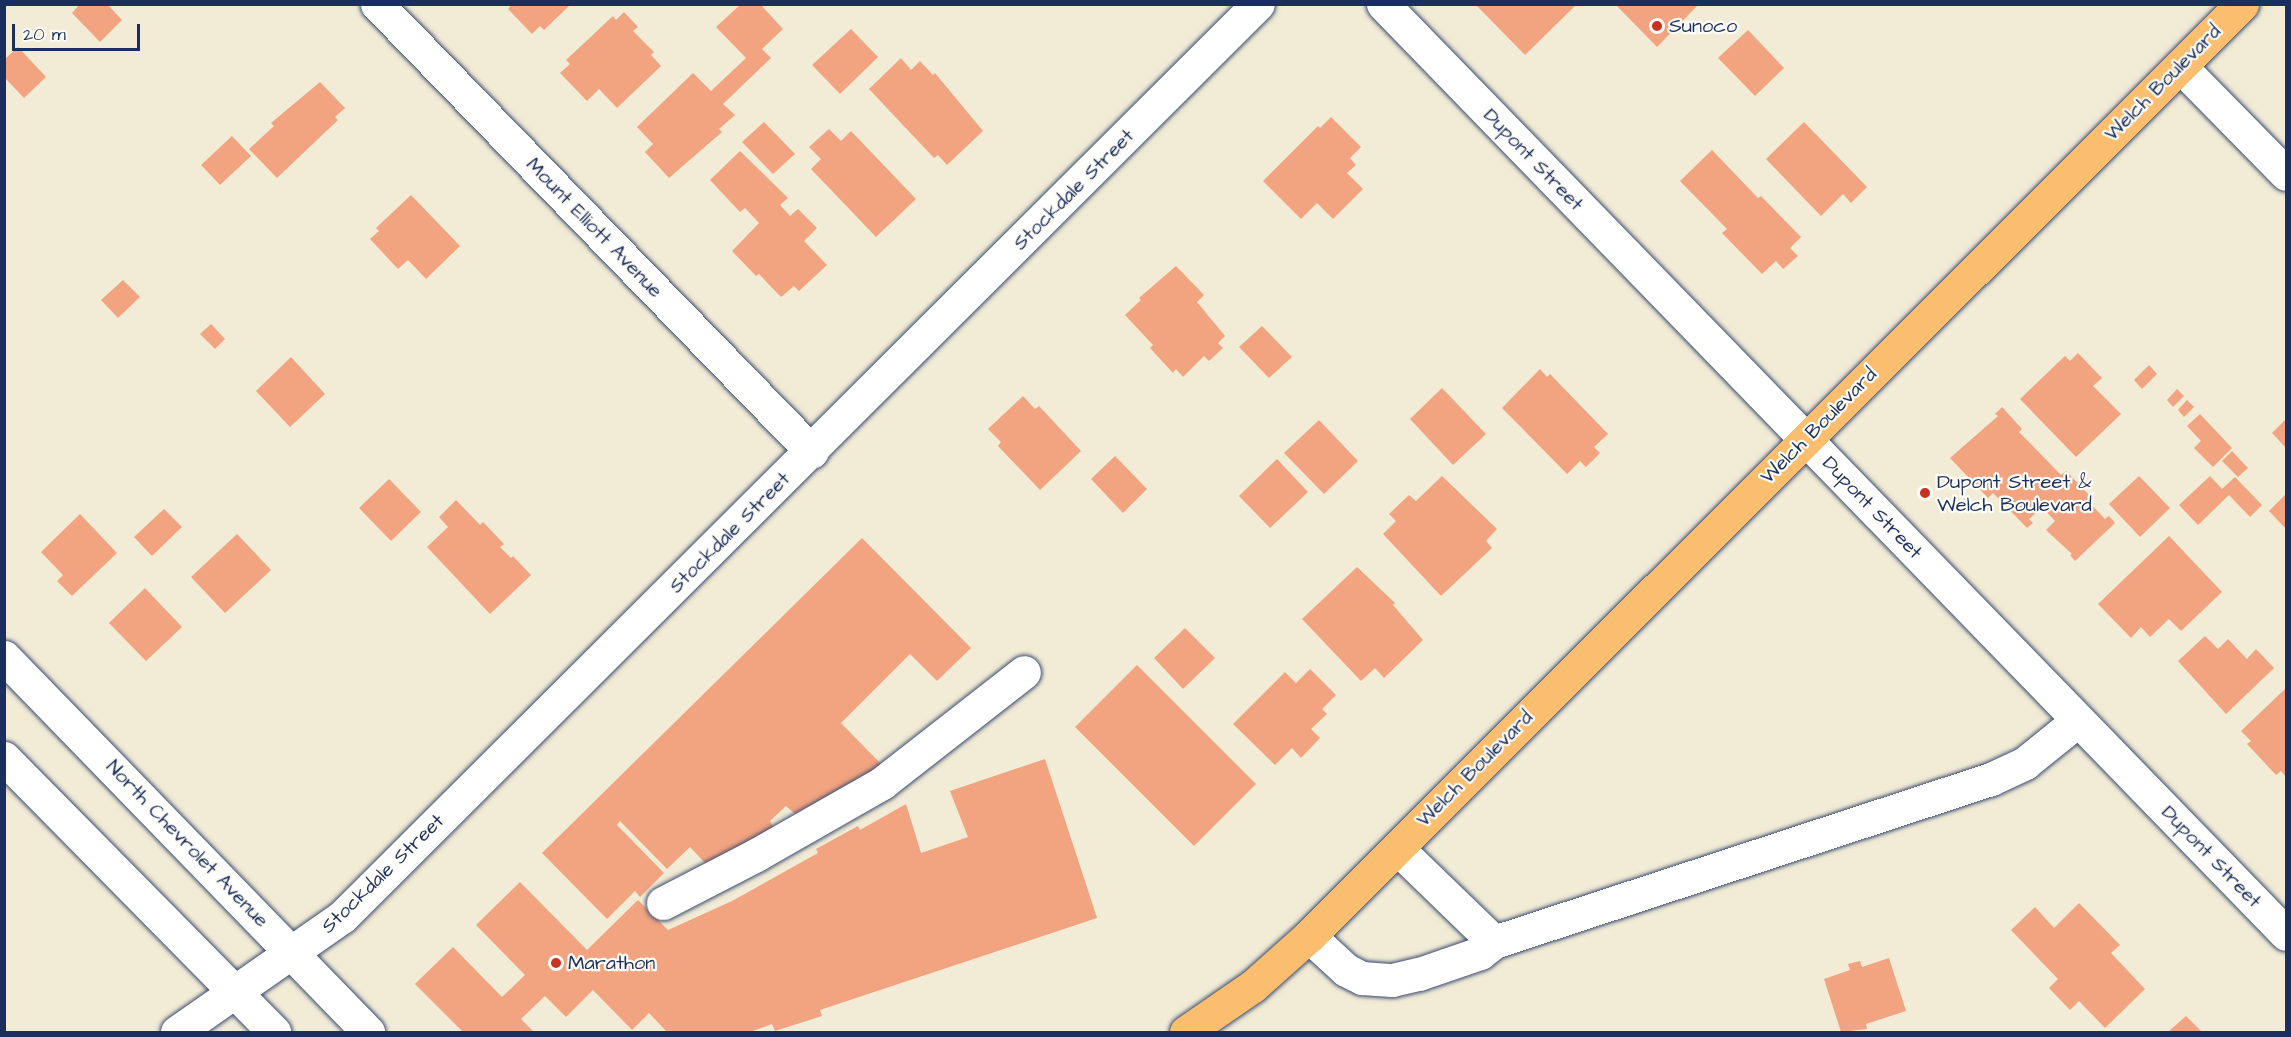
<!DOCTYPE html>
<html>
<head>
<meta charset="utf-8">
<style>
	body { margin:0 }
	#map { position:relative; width:2291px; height:1037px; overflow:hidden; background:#f2ecd6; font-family:"Architects Daughter",sans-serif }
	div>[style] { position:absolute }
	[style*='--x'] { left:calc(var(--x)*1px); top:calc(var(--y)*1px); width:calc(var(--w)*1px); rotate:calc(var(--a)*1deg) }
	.building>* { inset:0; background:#f2a380 }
	.roads { filter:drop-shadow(0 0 2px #3b4b70) drop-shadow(0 0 2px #3b4b70) }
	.minor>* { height:33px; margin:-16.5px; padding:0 16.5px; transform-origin:16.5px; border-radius:16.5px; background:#fff }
	.major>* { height:33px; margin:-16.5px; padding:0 16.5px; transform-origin:16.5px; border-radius:16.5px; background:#fbbd6e }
	.dots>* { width:16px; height:16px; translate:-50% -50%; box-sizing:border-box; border:3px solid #fdfcf7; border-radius:50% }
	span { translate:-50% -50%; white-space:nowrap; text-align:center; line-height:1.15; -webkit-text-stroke:4.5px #fdfcf7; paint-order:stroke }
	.poi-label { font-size:20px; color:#1b2f5e }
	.left { translate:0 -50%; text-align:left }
	.street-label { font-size:20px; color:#1b2f5e }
	.frame { position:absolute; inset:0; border:6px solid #1b2f5e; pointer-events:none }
	.scale { position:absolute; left:12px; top:24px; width:128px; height:27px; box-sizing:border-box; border:3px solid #1b2f5e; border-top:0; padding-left:8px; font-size:18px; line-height:21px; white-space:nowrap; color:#1b2f5e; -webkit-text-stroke:4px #fdfcf7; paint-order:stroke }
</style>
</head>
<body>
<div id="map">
	<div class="building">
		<div style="clip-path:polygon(80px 4px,107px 4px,122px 20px,100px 42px,72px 13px)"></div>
		<div style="clip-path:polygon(512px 4px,571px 4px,544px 30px,540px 26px,532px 34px,508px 9px)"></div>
		<div style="clip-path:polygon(741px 4px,760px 4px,783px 29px,762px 49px,771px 58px,723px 104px,735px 115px,719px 129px,722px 132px,669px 178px,645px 152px,653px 144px,637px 127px,693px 73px,711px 91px,746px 58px,716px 27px)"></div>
		<div style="clip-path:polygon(1475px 4px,1577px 4px,1525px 55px)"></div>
		<div style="clip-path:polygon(1615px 4px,1699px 4px,1657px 47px)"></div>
		<div style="clip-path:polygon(624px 12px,638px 27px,633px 31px,654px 52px,651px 55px,661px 66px,617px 108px,599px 89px,587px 101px,560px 73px,570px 64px,566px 60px,613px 16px,616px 20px)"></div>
		<div style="clip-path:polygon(851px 29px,878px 57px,840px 94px,812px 65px)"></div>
		<div style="clip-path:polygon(1748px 30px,1784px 68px,1755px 96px,1718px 58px)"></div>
		<div style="clip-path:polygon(18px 47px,46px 77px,24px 98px,4px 77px,4px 60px)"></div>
		<div style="clip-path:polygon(901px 58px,911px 70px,920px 61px,933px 75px,935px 73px,983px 131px,947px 165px,938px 155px,934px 158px,869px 89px)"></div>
		<div style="clip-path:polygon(320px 82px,345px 108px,335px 117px,338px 120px,277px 178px,249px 149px,274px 126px,271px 123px)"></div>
		<div style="clip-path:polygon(1331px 117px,1361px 147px,1350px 158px,1356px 165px,1347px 173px,1363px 189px,1333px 219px,1317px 203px,1301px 219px,1263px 181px,1318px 126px,1320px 128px)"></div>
		<div style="clip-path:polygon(764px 122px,795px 154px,773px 174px,742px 142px)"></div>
		<div style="clip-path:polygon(1804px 122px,1867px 187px,1851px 203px,1843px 194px,1821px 216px,1766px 159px)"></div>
		<div style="clip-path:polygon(829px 129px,841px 141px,851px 131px,916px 199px,876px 237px,811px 169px,821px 159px,809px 147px)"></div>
		<div style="clip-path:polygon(232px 136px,251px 156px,220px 185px,201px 165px)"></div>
		<div style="clip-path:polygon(1712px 150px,1758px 198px,1761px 196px,1801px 237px,1790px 248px,1798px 256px,1783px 269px,1776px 261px,1762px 274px,1722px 233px,1727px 229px,1680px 181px)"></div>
		<div style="clip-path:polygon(740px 151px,788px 198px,780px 205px,790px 216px,798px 209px,817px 228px,804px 241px,827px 265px,799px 291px,794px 286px,781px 297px,759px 274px,756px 276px,732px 251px,759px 223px,745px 208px,740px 212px,710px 180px)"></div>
		<div style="clip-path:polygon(411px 195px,460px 246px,426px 279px,408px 260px,398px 269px,370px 239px,379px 231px,376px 228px)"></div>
		<div style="clip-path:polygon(1176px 266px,1204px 295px,1197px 302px,1225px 336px,1218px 343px,1223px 348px,1209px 361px,1204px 356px,1183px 377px,1176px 369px,1173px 373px,1150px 348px,1153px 345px,1125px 315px,1141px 300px,1139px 298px)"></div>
		<div style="clip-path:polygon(123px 280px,140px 297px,118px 318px,101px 300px)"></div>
		<div style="clip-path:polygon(211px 324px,225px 339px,215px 349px,200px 334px)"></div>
		<div style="clip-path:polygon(1262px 326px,1292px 357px,1269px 378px,1239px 347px)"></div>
		<div style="clip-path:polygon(2078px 353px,2102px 378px,2093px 386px,2121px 414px,2076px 457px,2020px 399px,2065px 356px,2070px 361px)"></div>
		<div style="clip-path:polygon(291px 357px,325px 394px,290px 427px,256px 391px)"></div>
		<div style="clip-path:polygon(2149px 365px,2157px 374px,2142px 389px,2134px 380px)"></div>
		<div style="clip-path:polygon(1540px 369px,1547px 377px,1550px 374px,1608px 434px,1594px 447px,1600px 453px,1586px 467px,1580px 461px,1567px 474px,1502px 408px)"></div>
		<div style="clip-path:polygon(1442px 388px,1486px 434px,1453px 465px,1410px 419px)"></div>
		<div style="clip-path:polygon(2177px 389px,2184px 396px,2173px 407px,2167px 400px)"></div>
		<div style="clip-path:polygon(1023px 396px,1035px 409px,1039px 406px,1081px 451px,1040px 490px,998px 446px,1001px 442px,988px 429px)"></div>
		<div style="clip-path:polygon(2187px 400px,2194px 407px,2184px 417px,2178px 410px)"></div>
		<div style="clip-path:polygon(2002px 407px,2022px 429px,2019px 432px,2061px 475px,2066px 471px,2092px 498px,2088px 501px,2105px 519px,2109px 516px,2115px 523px,2075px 561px,2070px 555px,2072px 554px,2046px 530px,2055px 521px,2042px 507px,2029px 519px,2033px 523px,2027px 528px,1993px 493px,1988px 498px,1950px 458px,1998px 416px,1995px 414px)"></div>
		<div style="clip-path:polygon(2200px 414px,2232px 448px,2213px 467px,2194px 448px,2201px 441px,2187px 426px)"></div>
		<div style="clip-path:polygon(2286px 419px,2286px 448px,2272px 433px)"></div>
		<div style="clip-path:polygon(1319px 420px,1358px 461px,1324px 494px,1284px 453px)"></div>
		<div style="clip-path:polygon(2232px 451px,2248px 468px,2238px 477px,2222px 461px)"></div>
		<div style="clip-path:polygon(1115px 456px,1147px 489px,1123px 513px,1091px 479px)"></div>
		<div style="clip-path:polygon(1277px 459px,1308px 492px,1270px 528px,1239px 496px)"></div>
		<div style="clip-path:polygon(1442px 476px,1497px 529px,1486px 541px,1492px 548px,1441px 596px,1383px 534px,1396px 521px,1389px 514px,1409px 495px,1416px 501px)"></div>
		<div style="clip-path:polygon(2139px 476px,2170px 508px,2140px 537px,2109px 504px)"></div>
		<div style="clip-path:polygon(2210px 476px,2222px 489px,2235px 477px,2262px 505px,2250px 517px,2229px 495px,2198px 525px,2179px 505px)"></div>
		<div style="clip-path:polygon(389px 479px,421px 512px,391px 541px,359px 508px)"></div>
		<div style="clip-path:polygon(2286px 494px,2286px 529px,2269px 511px)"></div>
		<div style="clip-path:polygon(456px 500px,480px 525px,483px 522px,504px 544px,500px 547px,511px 558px,513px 556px,531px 575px,490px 614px,427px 547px,448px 527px,439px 517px)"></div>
		<div style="clip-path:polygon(164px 509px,182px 527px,152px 556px,134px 537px)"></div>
		<div style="clip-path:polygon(80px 514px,117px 553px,72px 596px,57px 581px,63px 575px,41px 552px)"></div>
		<div style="clip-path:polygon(237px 534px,271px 570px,225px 613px,191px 577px)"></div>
		<div style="clip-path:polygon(2169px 536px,2222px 592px,2181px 631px,2169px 619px,2150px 637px,2141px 627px,2131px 638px,2098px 604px)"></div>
		<div style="clip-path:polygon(862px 538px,971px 648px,937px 681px,910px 654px,841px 723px,882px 765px,795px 814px,786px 806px,770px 821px,774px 828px,706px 864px,690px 847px,667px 869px,620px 821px,617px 825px,664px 873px,640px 897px,635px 891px,607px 919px,542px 853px)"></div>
		<div style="clip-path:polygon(1357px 567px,1395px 603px,1393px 605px,1423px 640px,1384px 678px,1375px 668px,1361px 681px,1302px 619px)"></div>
		<div style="clip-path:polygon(145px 588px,182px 627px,146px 661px,109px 623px)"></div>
		<div style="clip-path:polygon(1185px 628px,1215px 658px,1183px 689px,1154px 658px)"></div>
		<div style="clip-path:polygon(2205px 636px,2218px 649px,2228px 639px,2247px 659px,2256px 649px,2274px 668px,2226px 714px,2178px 661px)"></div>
		<div style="clip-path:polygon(1137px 665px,1256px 784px,1194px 846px,1075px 727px)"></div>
		<div style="clip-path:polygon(1310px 669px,1336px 695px,1322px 709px,1327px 714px,1311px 729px,1320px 738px,1301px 758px,1292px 748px,1275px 765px,1233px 724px,1285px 672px,1296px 683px)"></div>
		<div style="clip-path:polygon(2286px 688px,2286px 777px,2281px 771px,2276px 775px,2247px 744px,2251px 741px,2241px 731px)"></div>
		<div style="clip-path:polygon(1045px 759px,1097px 918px,820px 1010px,822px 1016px,775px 1031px,772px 1024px,750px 1032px,667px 1032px,649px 1013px,632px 1030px,593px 990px,566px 1017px,545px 996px,521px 1019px,534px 1032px,463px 1032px,415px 984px,453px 947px,502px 997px,525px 975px,476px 925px,520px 882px,587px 950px,638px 900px,668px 930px,732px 901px,818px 853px,816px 849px,858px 826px,860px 830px,906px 804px,921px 853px,968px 837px,950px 791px)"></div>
		<div style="clip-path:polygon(2079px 903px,2120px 945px,2111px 953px,2145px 989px,2105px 1028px,2079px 1001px,2070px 1010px,2049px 988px,2058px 979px,2011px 930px,2035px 907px,2054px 928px)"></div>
		<div style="clip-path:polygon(1889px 958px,1906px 1011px,1866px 1024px,1867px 1029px,1841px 1032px,1824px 979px,1850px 970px,1848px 964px,1860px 961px,1862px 967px)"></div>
		<div style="clip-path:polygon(2186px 1016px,2202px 1032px,2168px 1032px)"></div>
	</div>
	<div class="roads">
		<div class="minor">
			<div style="--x:377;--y:4;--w:624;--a:45.84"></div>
			<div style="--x:1383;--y:4;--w:1296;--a:45.84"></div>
			<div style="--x:2180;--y:66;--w:151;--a:45.5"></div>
			<div style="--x:4;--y:657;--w:523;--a:45.85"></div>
			<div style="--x:4;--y:758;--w:385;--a:45.4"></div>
			<div style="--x:1397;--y:848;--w:135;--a:44.1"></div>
			<div style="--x:663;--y:903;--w:105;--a:-27.3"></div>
			<div style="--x:756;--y:855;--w:145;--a:-29.7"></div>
			<div style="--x:882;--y:783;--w:180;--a:-38"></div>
			<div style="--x:1309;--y:936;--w:50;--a:42.6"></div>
			<div style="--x:1346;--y:970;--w:18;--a:27"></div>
			<div style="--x:1362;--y:978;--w:30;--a:4"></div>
			<div style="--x:1392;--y:980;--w:28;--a:-13"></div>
			<div style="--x:1419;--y:974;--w:65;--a:-19"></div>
			<div style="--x:1480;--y:953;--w:18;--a:-38"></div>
			<div style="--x:1494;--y:942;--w:523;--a:-18.16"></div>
			<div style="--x:1991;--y:779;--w:38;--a:-25"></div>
			<div style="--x:2025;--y:763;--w:67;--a:-38.9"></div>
			<div style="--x:177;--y:1032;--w:201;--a:-34.9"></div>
			<div style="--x:342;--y:917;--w:1293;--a:-44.91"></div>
		</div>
		<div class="major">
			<div style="--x:1186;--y:1032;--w:81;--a:-34.5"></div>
			<div style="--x:1253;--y:986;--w:75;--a:-41.8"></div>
			<div style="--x:1309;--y:936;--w:1319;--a:-44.97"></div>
		</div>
	</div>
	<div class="dots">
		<div style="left:1657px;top:26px;background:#c8321e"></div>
		<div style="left:1925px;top:493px;background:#c8321e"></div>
		<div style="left:556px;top:963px;background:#c8321e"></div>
	</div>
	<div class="poi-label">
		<span class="left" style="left:1669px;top:26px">Sunoco</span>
		<span class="left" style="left:1937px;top:494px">Dupont Street &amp;<br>Welch Boulevard</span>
		<span class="left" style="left:568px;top:963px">Marathon</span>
	</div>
	<div class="street-label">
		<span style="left:2163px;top:83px;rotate:-45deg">Welch Boulevard</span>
		<span style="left:1533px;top:160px;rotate:46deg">Dupont Street</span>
		<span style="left:1074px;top:190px;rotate:-45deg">Stockdale Street</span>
		<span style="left:594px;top:228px;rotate:46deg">Mount Elliott Avenue</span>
		<span style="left:1819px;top:426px;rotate:-45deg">Welch Boulevard</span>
		<span style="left:1872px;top:508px;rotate:46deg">Dupont Street</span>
		<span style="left:730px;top:533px;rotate:-45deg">Stockdale Street</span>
		<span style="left:1475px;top:769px;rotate:-45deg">Welch Boulevard</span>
		<span style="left:187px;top:844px;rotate:46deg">North Chevrolet Avenue</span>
		<span style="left:2211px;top:857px;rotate:46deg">Dupont Street</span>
		<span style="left:383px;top:874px;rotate:-44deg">Stockdale Street</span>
	</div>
	<div class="frame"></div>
	<div class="scale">20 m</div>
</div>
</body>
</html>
